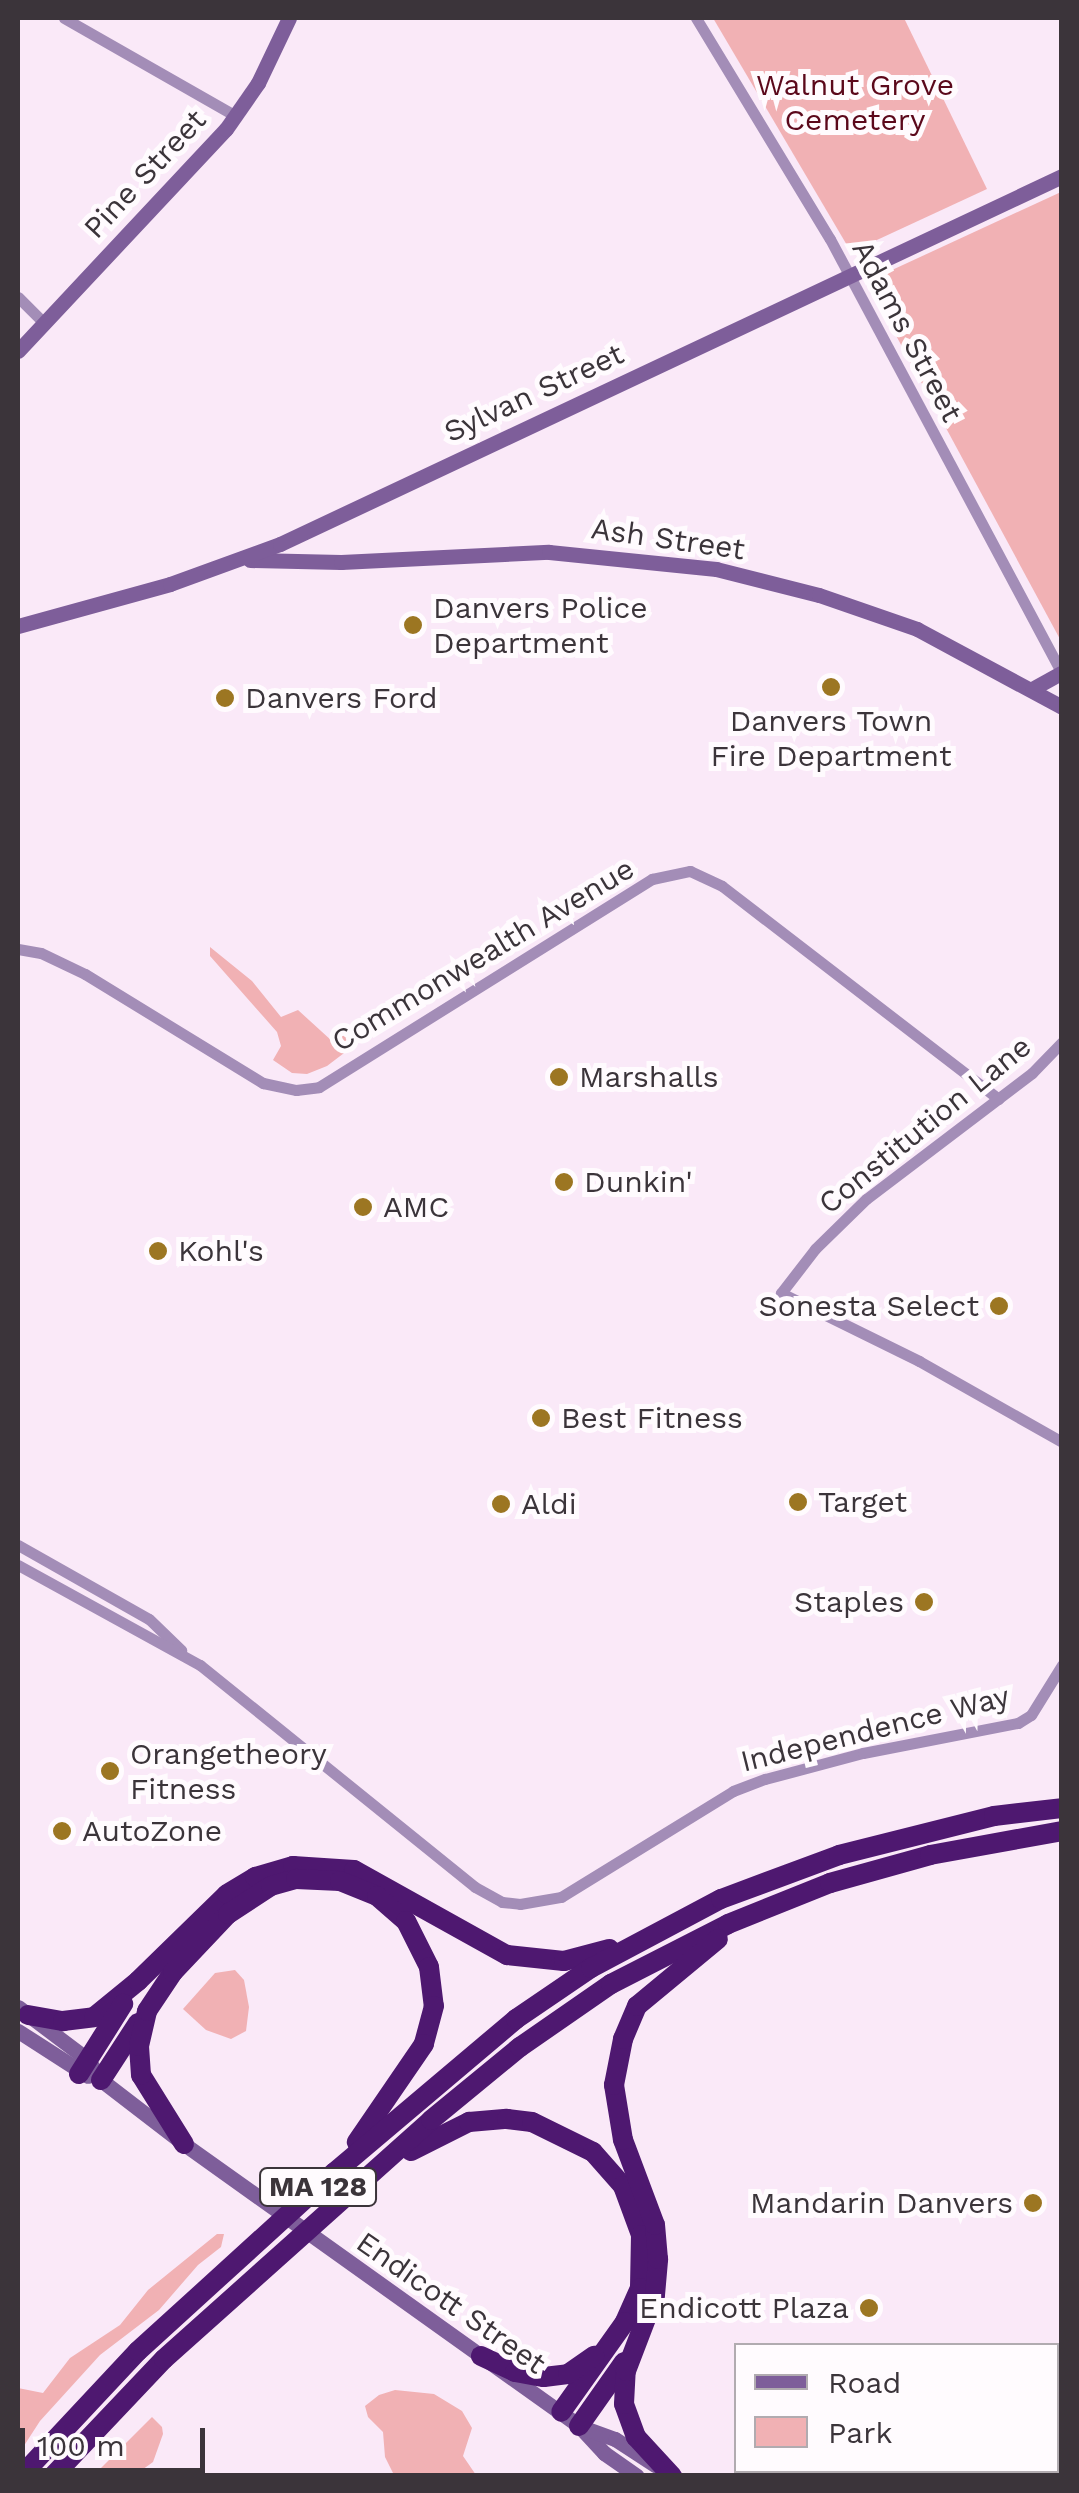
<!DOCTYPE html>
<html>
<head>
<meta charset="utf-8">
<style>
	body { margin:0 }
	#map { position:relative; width:1079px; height:2493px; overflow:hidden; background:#fae9f8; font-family:"Work Sans",sans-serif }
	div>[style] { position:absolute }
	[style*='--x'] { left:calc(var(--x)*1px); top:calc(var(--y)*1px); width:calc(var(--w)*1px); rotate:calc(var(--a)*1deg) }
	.green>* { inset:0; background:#f1b1b4 }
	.street>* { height:11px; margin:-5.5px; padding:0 5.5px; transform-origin:5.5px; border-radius:5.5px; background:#a38db7 }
	.secondary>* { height:15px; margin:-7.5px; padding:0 7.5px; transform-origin:7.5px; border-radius:7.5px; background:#7e5e9a }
	.highway>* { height:20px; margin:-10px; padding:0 10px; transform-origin:10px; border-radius:10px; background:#4e1870 }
	.dots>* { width:28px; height:28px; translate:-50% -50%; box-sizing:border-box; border:5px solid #fffbfe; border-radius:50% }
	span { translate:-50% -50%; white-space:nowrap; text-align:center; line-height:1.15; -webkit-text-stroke:10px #fffbfe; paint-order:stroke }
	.shield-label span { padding:2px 8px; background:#fffbfe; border:2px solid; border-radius:8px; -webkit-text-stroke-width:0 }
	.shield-label { font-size:28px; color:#3b343a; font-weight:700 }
	.park-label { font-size:30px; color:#5b081b }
	.street-label { font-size:30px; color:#3b343a }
	.poi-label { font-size:30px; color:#3b343a }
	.left { translate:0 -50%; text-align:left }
	.right { translate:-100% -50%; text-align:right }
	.frame { position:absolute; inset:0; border:20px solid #3b343a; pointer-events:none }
	.legend { position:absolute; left:734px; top:2343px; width:325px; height:130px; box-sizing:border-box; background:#fffbfe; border:2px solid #b1abb0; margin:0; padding:12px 18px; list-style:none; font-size:30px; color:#3b343a }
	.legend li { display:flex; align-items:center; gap:20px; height:50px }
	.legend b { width:50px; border:2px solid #b1abb0 }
	.scale { position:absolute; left:20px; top:2428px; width:185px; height:45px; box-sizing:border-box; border:5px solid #3b343a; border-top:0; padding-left:12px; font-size:30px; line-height:35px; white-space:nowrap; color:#3b343a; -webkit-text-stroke:8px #fffbfe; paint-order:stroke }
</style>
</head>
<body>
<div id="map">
	<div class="green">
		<div style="clip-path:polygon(713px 18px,904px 18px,987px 189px,851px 252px)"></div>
		<div style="clip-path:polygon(1061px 192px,1061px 641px,872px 291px,879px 276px)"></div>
		<div style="clip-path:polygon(210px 947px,252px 981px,281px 1017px,298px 1010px,332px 1041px,369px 1023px,377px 1028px,327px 1066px,307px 1074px,292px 1073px,273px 1060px,281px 1046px,277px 1032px,210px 956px)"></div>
		<div style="clip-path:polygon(235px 1970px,244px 1980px,249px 2007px,246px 2031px,231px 2039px,206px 2030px,183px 2009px,215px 1973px)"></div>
		<div style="clip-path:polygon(217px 2234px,224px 2234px,221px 2247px,198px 2265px,159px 2310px,100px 2355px,40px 2421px,18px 2455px,18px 2388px,43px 2393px,70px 2358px,120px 2325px,148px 2290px)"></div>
		<div style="clip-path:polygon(395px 2390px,434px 2394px,462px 2411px,472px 2428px,463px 2456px,476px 2475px,394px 2475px,385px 2457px,383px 2432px,368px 2417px,365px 2406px,379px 2395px)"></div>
		<div style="clip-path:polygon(152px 2417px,162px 2427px,163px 2434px,153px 2462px,135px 2475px,94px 2475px)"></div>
	</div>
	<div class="street">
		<div style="--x:64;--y:18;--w:198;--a:29.7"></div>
		<div style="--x:696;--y:18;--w:258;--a:58.8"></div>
		<div style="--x:830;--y:239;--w:493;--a:61.9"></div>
		<div style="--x:18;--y:297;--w:37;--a:45"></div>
		<div style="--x:18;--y:949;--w:23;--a:10"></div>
		<div style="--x:41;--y:953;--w:49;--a:25.5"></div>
		<div style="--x:85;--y:974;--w:209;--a:31.5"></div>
		<div style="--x:263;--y:1083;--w:34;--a:12"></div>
		<div style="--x:296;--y:1090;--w:23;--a:-7"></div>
		<div style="--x:319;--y:1087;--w:393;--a:-32"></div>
		<div style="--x:652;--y:879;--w:39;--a:-12"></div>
		<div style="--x:690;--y:871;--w:35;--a:25"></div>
		<div style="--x:722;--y:886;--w:349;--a:37.6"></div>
		<div style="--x:1062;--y:1042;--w:43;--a:134.1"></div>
		<div style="--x:1032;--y:1073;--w:208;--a:142.8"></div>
		<div style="--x:866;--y:1199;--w:71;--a:135.6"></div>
		<div style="--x:815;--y:1249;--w:56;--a:127.7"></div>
		<div style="--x:781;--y:1293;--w:154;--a:26.2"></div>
		<div style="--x:919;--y:1361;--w:164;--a:29.5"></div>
		<div style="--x:18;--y:1545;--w:150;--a:29.5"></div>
		<div style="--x:149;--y:1619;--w:45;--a:44.1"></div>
		<div style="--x:18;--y:1565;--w:208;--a:28.8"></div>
		<div style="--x:200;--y:1665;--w:353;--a:38.9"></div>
		<div style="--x:475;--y:1887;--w:31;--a:29"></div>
		<div style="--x:502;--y:1902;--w:18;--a:6"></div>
		<div style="--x:520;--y:1904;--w:42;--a:-9.7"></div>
		<div style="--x:561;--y:1897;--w:202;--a:-31.6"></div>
		<div style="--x:733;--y:1791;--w:34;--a:-21"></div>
		<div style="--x:765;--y:1779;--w:101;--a:-14.9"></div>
		<div style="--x:863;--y:1753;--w:158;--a:-11"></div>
		<div style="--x:1018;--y:1723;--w:15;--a:-32"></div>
		<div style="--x:1031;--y:1715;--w:59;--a:-58.2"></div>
	</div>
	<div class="secondary">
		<div style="--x:18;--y:351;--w:304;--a:-46.9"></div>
		<div style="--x:226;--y:129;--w:56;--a:-55.2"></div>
		<div style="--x:258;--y:83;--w:72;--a:-64.5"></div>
		<div style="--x:250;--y:560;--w:91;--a:1.3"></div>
		<div style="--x:341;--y:562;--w:208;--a:-2.8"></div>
		<div style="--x:549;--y:552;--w:168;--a:5.8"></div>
		<div style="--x:716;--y:569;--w:106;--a:14.2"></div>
		<div style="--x:819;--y:595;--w:104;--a:19.1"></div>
		<div style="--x:917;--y:629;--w:165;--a:28.3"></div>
		<div style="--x:18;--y:626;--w:158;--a:-15.4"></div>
		<div style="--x:170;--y:584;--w:117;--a:-20"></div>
		<div style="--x:280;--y:544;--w:864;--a:-25.2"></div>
		<div style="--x:1032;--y:689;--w:33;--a:-29"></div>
		<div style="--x:18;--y:2007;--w:88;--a:37.1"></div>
		<div style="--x:88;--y:2060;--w:24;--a:57"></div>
		<div style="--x:101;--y:2080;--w:105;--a:37.6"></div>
		<div style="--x:184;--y:2144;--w:485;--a:35.5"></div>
		<div style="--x:579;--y:2426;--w:37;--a:47"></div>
		<div style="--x:604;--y:2453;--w:40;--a:34.9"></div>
		<div style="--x:18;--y:2031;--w:83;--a:32.7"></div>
		<div style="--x:579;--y:2426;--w:38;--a:20"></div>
		<div style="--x:615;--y:2439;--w:48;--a:33"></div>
	</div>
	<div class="highway">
		<div style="--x:28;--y:2015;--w:36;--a:10"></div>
		<div style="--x:63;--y:2021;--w:31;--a:-7"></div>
		<div style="--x:94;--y:2017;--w:57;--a:-39.3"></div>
		<div style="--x:138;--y:1981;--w:124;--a:-44.3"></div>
		<div style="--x:227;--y:1894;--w:33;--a:-31"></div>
		<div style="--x:255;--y:1877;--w:40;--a:-16"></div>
		<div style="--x:293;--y:1866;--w:61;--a:3.8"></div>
		<div style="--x:354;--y:1870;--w:175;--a:29.1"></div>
		<div style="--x:507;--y:1955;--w:57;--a:6"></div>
		<div style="--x:564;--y:1961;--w:47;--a:-14.9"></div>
		<div style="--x:79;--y:2074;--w:83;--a:-57.8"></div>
		<div style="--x:101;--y:2080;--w:68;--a:-57"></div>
		<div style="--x:184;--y:2144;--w:81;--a:-121.9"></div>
		<div style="--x:141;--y:2075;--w:29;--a:-94"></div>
		<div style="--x:139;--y:2046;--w:36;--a:-77"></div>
		<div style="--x:147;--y:2011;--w:47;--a:-56.3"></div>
		<div style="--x:173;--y:1972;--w:80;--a:-46.5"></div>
		<div style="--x:228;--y:1914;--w:51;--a:-33.1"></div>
		<div style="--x:271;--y:1886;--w:26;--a:-16"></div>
		<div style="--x:296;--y:1879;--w:44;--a:2.6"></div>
		<div style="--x:340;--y:1881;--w:40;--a:22"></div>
		<div style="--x:377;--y:1896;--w:38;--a:41"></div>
		<div style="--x:406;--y:1921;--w:51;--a:63.4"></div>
		<div style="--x:429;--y:1967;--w:39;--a:83"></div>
		<div style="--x:434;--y:2006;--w:39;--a:105"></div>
		<div style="--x:424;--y:2044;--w:119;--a:124.4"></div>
		<div style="--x:411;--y:2151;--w:65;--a:-26.6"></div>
		<div style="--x:469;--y:2122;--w:38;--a:-5"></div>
		<div style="--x:507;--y:2119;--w:25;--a:7"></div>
		<div style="--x:532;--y:2122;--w:68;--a:26.2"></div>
		<div style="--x:593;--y:2152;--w:45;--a:48.6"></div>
		<div style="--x:623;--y:2186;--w:52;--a:69.8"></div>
		<div style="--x:641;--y:2235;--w:53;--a:91.1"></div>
		<div style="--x:640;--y:2288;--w:37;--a:114"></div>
		<div style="--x:625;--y:2322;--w:110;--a:125.4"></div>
		<div style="--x:481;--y:2356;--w:38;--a:25"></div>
		<div style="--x:515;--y:2372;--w:29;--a:10"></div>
		<div style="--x:544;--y:2377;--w:24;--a:-7"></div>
		<div style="--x:568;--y:2374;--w:32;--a:-35"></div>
		<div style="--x:579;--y:2426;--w:78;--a:-54.9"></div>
		<div style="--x:21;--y:2476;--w:171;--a:-46.9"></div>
		<div style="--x:138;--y:2351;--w:266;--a:-42.3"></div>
		<div style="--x:335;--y:2172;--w:237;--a:-40.2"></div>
		<div style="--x:516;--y:2019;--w:91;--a:-34.2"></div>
		<div style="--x:591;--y:1968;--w:147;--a:-28"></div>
		<div style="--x:721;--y:1899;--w:126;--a:-20.4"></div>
		<div style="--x:839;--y:1855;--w:160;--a:-14.1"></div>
		<div style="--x:994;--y:1816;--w:68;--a:-6.7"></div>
		<div style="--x:53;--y:2476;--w:161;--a:-46.5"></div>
		<div style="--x:164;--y:2359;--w:358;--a:-41.8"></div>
		<div style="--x:431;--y:2120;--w:115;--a:-39.4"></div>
		<div style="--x:520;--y:2047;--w:111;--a:-34.7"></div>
		<div style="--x:611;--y:1984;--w:131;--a:-27.1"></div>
		<div style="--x:728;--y:1924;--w:110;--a:-21.9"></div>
		<div style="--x:830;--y:1883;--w:104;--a:-15.6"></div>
		<div style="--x:930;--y:1855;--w:134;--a:-10.3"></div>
		<div style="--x:672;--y:2476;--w:53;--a:-132.7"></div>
		<div style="--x:636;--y:2437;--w:35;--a:-110"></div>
		<div style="--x:624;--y:2404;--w:33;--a:-87"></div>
		<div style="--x:626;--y:2371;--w:81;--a:-69.1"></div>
		<div style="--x:655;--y:2295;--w:36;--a:-85"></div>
		<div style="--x:658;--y:2259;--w:34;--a:-95"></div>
		<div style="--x:655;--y:2225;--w:91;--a:-110.6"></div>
		<div style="--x:623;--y:2140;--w:56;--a:-99.3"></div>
		<div style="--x:614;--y:2085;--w:47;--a:-78.9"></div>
		<div style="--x:623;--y:2039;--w:36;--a:-67"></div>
		<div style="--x:637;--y:2006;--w:105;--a:-39.6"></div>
	</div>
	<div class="dots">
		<div style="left:413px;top:625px;background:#9c7622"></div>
		<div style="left:831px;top:687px;background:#9c7622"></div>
		<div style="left:225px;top:698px;background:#9c7622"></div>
		<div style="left:559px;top:1077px;background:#9c7622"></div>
		<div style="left:564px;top:1182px;background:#9c7622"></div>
		<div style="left:363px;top:1207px;background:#9c7622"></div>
		<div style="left:158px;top:1251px;background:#9c7622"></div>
		<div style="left:999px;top:1306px;background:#9c7622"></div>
		<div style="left:541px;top:1418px;background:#9c7622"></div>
		<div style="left:798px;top:1502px;background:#9c7622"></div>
		<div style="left:501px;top:1504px;background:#9c7622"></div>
		<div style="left:924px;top:1602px;background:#9c7622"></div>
		<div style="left:110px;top:1771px;background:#9c7622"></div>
		<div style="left:62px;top:1831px;background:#9c7622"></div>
		<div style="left:1033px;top:2203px;background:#9c7622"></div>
		<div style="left:869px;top:2308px;background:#9c7622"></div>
	</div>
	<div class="shield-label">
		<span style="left:318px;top:2187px">MA 128</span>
	</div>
	<div class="park-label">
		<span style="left:855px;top:102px">Walnut Grove<br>Cemetery</span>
	</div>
	<div class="street-label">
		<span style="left:145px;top:174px;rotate:-47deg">Pine Street</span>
		<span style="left:907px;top:331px;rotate:62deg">Adams Street</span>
		<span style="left:534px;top:393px;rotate:-25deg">Sylvan Street</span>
		<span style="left:668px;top:539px;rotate:8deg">Ash Street</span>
		<span style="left:483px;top:955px;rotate:-31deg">Commonwealth Avenue</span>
		<span style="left:925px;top:1125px;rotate:-39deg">Constitution Lane</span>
		<span style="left:875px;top:1729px;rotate:-14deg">Independence Way</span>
		<span style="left:451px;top:2303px;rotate:35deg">Endicott Street</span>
	</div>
	<div class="poi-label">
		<span class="left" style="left:433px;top:625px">Danvers Police<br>Department</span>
		<span class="left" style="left:245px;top:698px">Danvers Ford</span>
		<span style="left:831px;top:738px">Danvers Town<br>Fire Department</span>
		<span class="left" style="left:579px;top:1077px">Marshalls</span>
		<span class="left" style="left:584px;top:1182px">Dunkin'</span>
		<span class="left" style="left:383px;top:1207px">AMC</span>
		<span class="left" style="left:178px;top:1251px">Kohl's</span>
		<span class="right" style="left:979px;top:1306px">Sonesta Select</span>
		<span class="left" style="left:561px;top:1418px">Best Fitness</span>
		<span class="left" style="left:818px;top:1502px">Target</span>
		<span class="left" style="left:521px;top:1504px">Aldi</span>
		<span class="right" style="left:904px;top:1602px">Staples</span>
		<span class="left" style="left:130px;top:1771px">Orangetheory<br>Fitness</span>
		<span class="left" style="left:82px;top:1831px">AutoZone</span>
		<span class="right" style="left:1013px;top:2203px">Mandarin Danvers</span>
		<span class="right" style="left:849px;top:2308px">Endicott Plaza</span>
	</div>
	<div class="frame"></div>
	<ul class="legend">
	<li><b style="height:12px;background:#7e5e9a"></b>Road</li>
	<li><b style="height:28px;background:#f1b1b4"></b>Park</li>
	</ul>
	<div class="scale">100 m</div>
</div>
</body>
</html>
